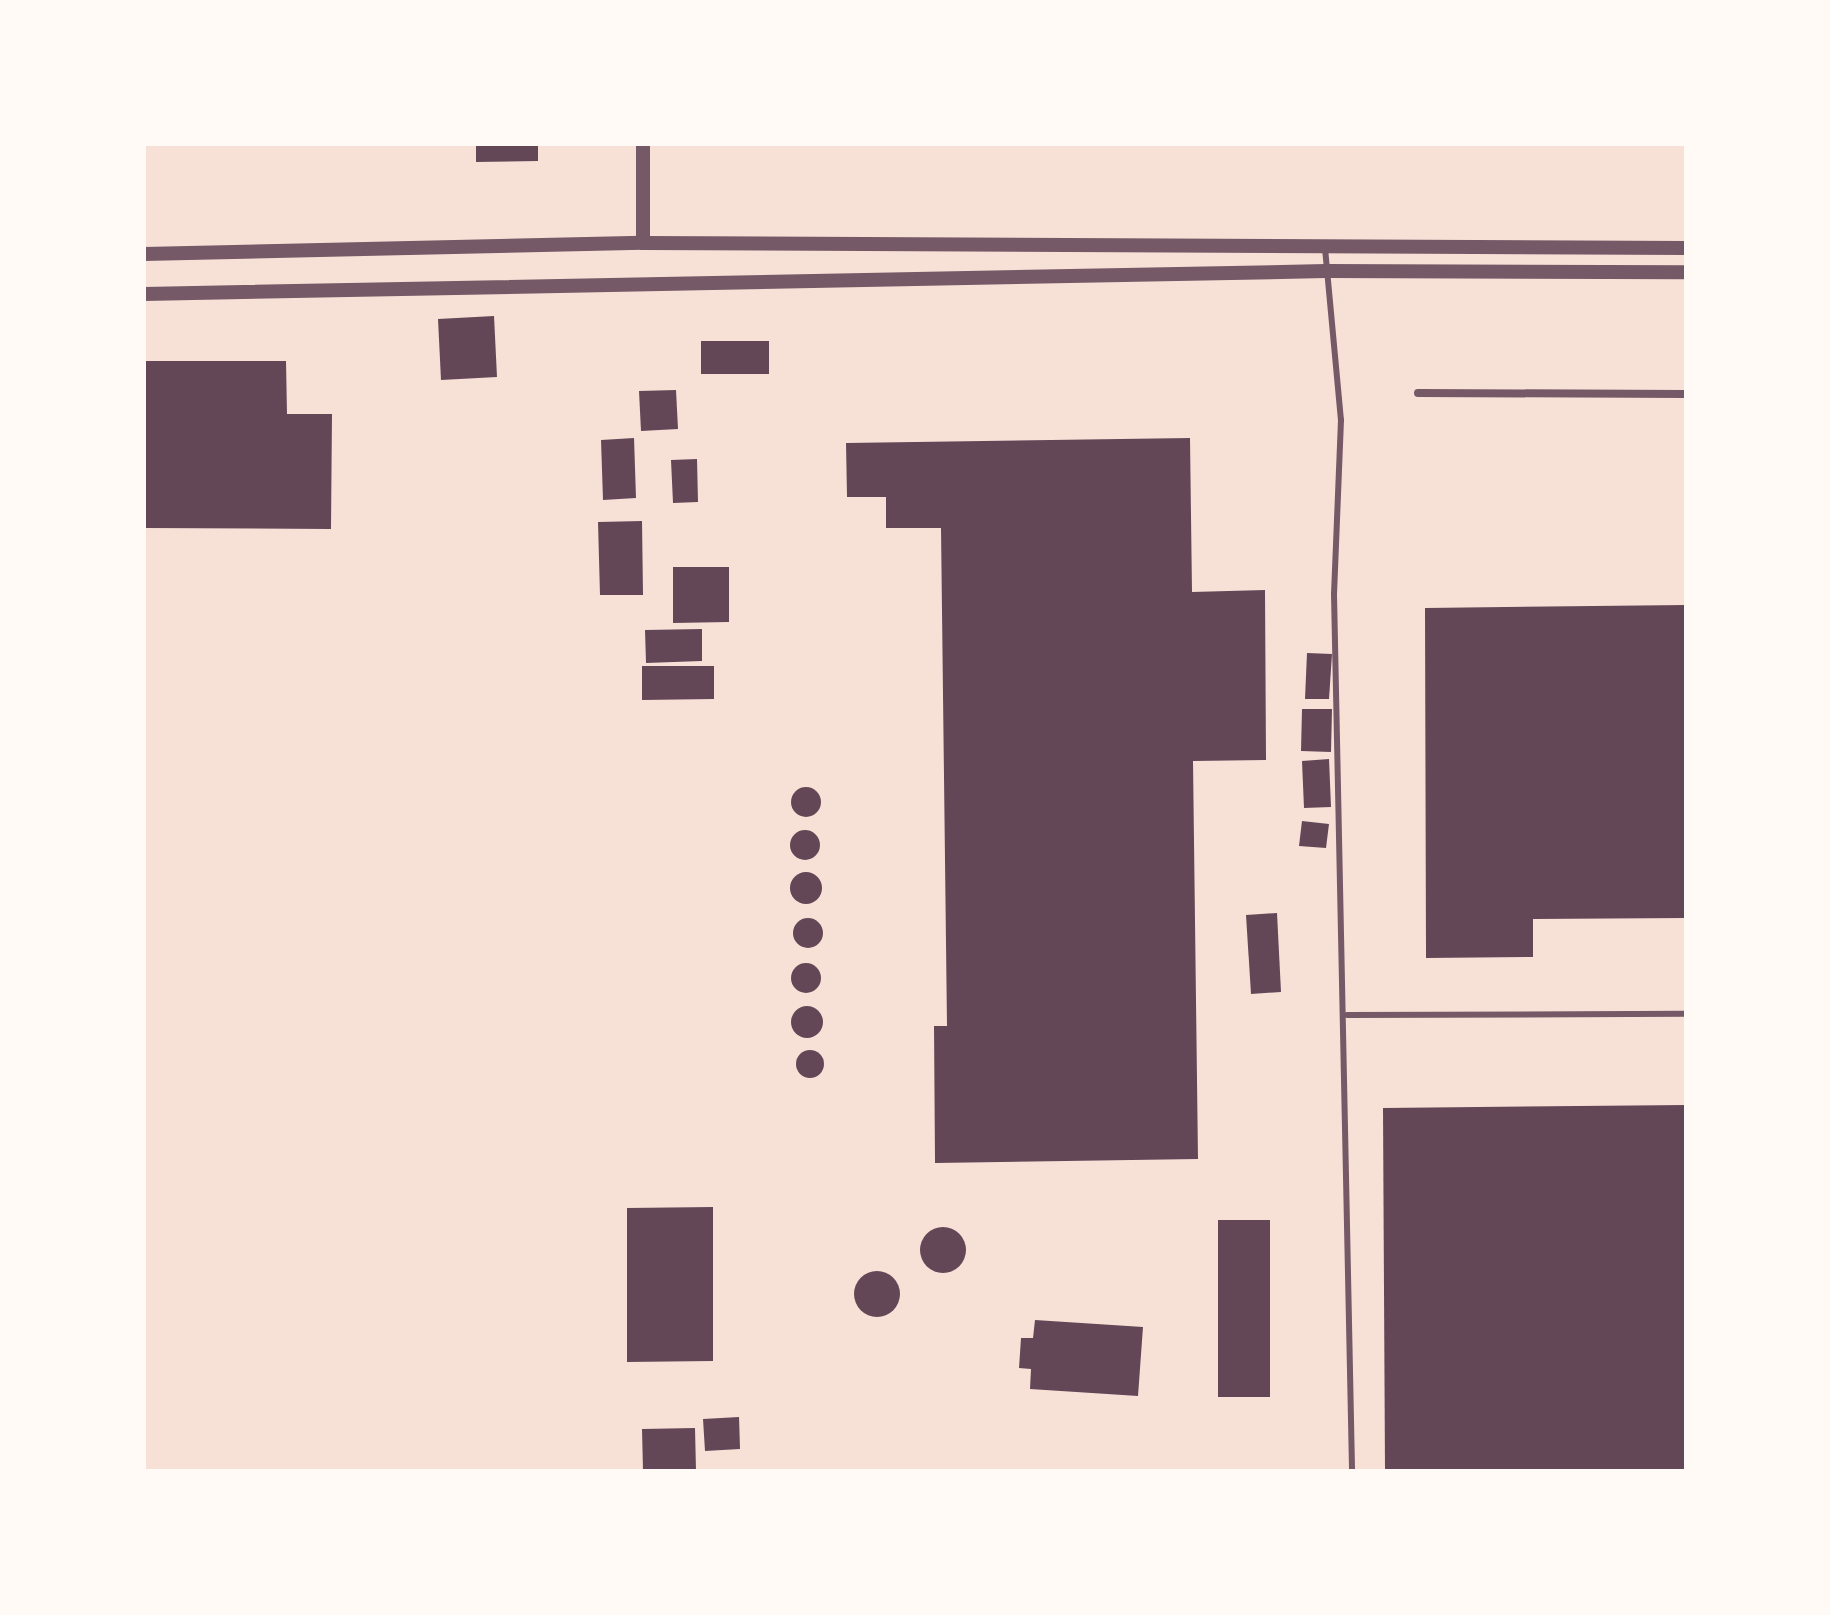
<!DOCTYPE html>
<html>
<head>
<meta charset="utf-8">
<style>
	body { margin:0 }
	#map { position:relative; width:1830px; height:1615px; overflow:hidden; background:#f7e1d7; font-family:"Fira Sans",sans-serif }
	div>[style] { position:absolute }
	[style*='--x'] { left:calc(var(--x)*1px); top:calc(var(--y)*1px); width:calc(var(--w)*1px); rotate:calc(var(--a)*1deg) }
	.building>* { inset:0; background:#644757 }
	.round { border-radius:50% }
	.service>* { height:6px; margin:-3px; padding:0 3px; transform-origin:3px; border-radius:3px; background:#755966 }
	.minor>* { height:8px; margin:-4px; padding:0 4px; transform-origin:4px; border-radius:4px; background:#755966 }
	.tertiary>* { height:14px; margin:-7px; padding:0 7px; transform-origin:7px; border-radius:7px; background:#755966 }
	span { translate:-50% -50%; white-space:nowrap; text-align:center; line-height:1.15; -webkit-text-stroke:6px #fffaf5; paint-order:stroke }
	.frame { position:absolute; inset:0; border:146px solid #fffaf5; pointer-events:none }
</style>
</head>
<body>
<div id="map">
	<div class="building">
		<div style="clip-path:polygon(476px 144px,538px 144px,538px 161px,476px 162px)"></div>
		<div style="clip-path:polygon(494px 316px,497px 377px,441px 380px,438px 319px)"></div>
		<div style="clip-path:polygon(701px 341px,769px 341px,769px 374px,701px 374px)"></div>
		<div style="clip-path:polygon(144px 361px,286px 361px,287px 414px,332px 414px,331px 529px,144px 528px)"></div>
		<div style="clip-path:polygon(676px 390px,678px 429px,641px 431px,639px 391px)"></div>
		<div style="clip-path:polygon(634px 438px,636px 498px,603px 500px,601px 440px)"></div>
		<div style="clip-path:polygon(1190px 438px,1192px 592px,1265px 590px,1266px 760px,1193px 761px,1198px 1159px,935px 1163px,934px 1026px,947px 1026px,941px 528px,886px 528px,886px 497px,847px 497px,846px 443px)"></div>
		<div style="clip-path:polygon(697px 459px,698px 502px,673px 503px,671px 460px)"></div>
		<div style="clip-path:polygon(642px 521px,643px 595px,600px 595px,598px 522px)"></div>
		<div style="clip-path:polygon(673px 567px,729px 567px,729px 622px,673px 623px)"></div>
		<div style="clip-path:polygon(1686px 605px,1686px 918px,1533px 919px,1533px 957px,1426px 958px,1425px 608px)"></div>
		<div style="clip-path:polygon(702px 629px,702px 661px,646px 663px,645px 630px)"></div>
		<div style="clip-path:polygon(1307px 653px,1332px 654px,1329px 699px,1305px 699px)"></div>
		<div style="clip-path:polygon(642px 666px,714px 666px,714px 699px,642px 700px)"></div>
		<div style="clip-path:polygon(1302px 709px,1332px 709px,1331px 752px,1301px 751px)"></div>
		<div style="clip-path:polygon(1329px 759px,1331px 807px,1304px 808px,1302px 761px)"></div>
		<div class="round" style="left:791px;top:787px;width:30px;height:30px"></div>
		<div style="clip-path:polygon(1302px 821px,1329px 824px,1326px 848px,1299px 846px)"></div>
		<div class="round" style="left:790px;top:830px;width:30px;height:30px"></div>
		<div class="round" style="left:790px;top:872px;width:32px;height:32px"></div>
		<div style="clip-path:polygon(1277px 913px,1281px 992px,1251px 994px,1246px 915px)"></div>
		<div class="round" style="left:793px;top:918px;width:30px;height:30px"></div>
		<div class="round" style="left:791px;top:963px;width:30px;height:30px"></div>
		<div class="round" style="left:791px;top:1006px;width:32px;height:32px"></div>
		<div class="round" style="left:796px;top:1050px;width:28px;height:28px"></div>
		<div style="clip-path:polygon(1686px 1105px,1686px 1471px,1385px 1471px,1383px 1108px)"></div>
		<div style="clip-path:polygon(713px 1207px,713px 1361px,627px 1362px,627px 1208px)"></div>
		<div style="clip-path:polygon(1218px 1220px,1270px 1220px,1270px 1397px,1218px 1397px)"></div>
		<div class="round" style="left:920px;top:1227px;width:46px;height:46px"></div>
		<div class="round" style="left:854px;top:1271px;width:46px;height:46px"></div>
		<div style="clip-path:polygon(1035px 1320px,1143px 1327px,1138px 1396px,1030px 1389px,1031px 1369px,1019px 1368px,1021px 1338px,1033px 1338px)"></div>
		<div style="clip-path:polygon(739px 1417px,740px 1449px,705px 1451px,703px 1419px)"></div>
		<div style="clip-path:polygon(695px 1428px,696px 1471px,643px 1471px,642px 1429px)"></div>
	</div>
	<div class="service">
		<div style="--x:1325;--y:248;--w:173;--a:84.7"></div>
		<div style="--x:1341;--y:420;--w:174;--a:92.3"></div>
		<div style="--x:1334;--y:594;--w:877;--a:88.82"></div>
		<div style="--x:1347;--y:1015;--w:339;--a:-0.2"></div>
	</div>
	<div class="minor">
		<div style="--x:1418;--y:393;--w:268;--a:0.2"></div>
	</div>
	<div class="tertiary">
		<div style="--x:643;--y:243;--w:99;--a:-90"></div>
		<div style="--x:144;--y:254;--w:499;--a:-1.3"></div>
		<div style="--x:643;--y:243;--w:1043;--a:0.27"></div>
		<div style="--x:144;--y:294;--w:1182;--a:-1.11"></div>
		<div style="--x:1326;--y:271;--w:360;--a:0.2"></div>
	</div>
	<div class="frame"></div>
</div>
</body>
</html>
